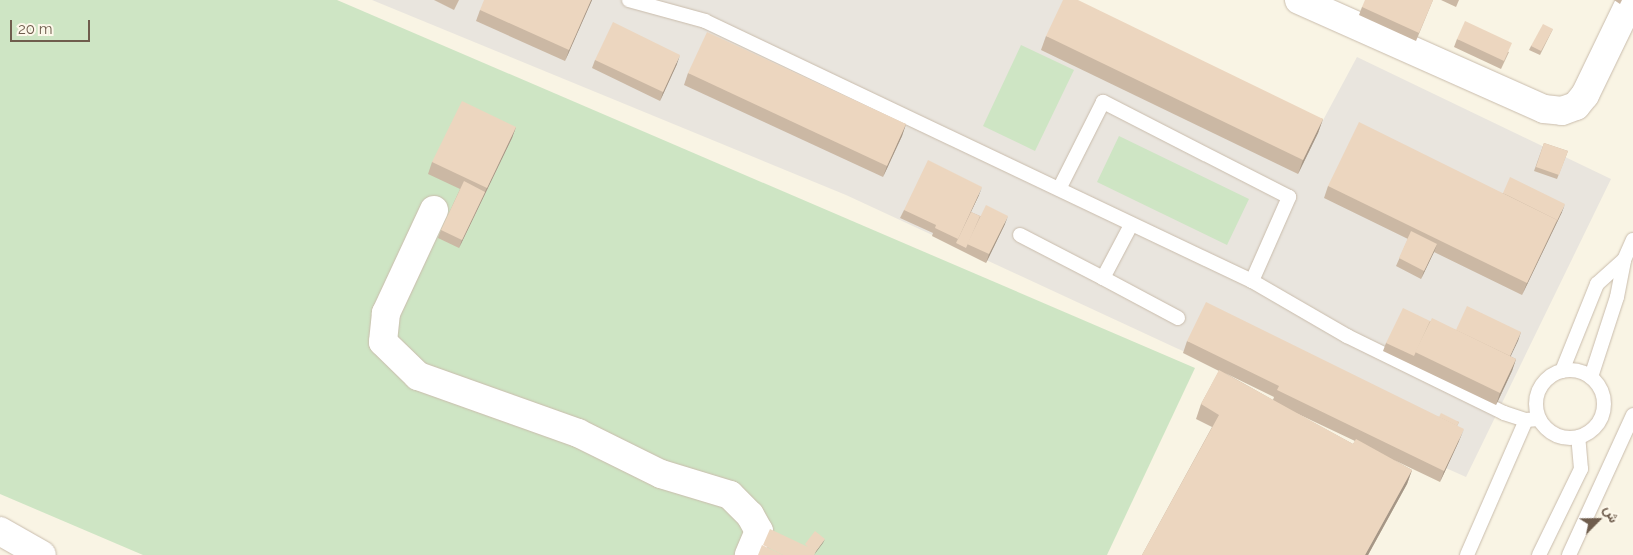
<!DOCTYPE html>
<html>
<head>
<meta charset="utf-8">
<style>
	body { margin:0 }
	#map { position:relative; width:1633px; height:555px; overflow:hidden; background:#f9f4e4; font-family:Raleway,Vazirmatn,sans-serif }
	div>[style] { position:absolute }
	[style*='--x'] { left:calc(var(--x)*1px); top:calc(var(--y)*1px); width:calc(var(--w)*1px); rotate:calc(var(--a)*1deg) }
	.industrial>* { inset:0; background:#e9e5de }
	.green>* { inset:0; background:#cee5c4 }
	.roads { filter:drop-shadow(0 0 1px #c9bcac) drop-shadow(0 0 1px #c9bcac) }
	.service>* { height:14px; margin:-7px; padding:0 7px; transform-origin:7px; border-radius:7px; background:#fff }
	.service>.ring { margin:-7px; padding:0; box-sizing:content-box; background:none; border:14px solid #fff; border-radius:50% }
	.minor>* { height:28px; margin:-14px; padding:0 14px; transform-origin:14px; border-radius:14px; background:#fff }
	.tertiary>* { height:28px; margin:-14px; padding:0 14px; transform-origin:14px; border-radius:14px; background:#fff }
	.wall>* { inset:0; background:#cbb8a4 }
	.shaded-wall>* { inset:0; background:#a59686 }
	.building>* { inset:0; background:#ecd6bf }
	span { translate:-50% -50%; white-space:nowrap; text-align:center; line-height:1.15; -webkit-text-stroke:4px #fdf8ea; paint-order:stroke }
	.north { position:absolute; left:1573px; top:495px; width:50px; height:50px; -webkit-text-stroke:4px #fdf8ea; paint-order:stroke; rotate:67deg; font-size:14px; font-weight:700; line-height:20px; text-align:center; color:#6f5d4d }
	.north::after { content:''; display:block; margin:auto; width:18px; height:22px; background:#6f5d4d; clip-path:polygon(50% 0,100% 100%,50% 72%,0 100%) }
	.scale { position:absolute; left:10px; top:20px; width:80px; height:22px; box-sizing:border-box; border:2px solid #6f5d4d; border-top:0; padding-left:6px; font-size:15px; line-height:18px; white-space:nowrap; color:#6f5d4d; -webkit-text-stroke:4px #fdf8ea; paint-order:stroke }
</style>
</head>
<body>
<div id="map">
	<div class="industrial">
		<div style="clip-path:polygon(372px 0,1074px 0,1321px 124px,1357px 57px,1611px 179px,1466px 477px,1174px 347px,846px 195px)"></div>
	</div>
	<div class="green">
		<div style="clip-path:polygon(0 0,337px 0,1195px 368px,1107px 555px,143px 555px,0 494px)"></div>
		<div style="clip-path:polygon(1021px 45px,1074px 70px,1035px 151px,983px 126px)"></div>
		<div style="clip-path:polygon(1119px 136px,1249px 199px,1227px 245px,1097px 182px)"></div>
	</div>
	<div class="roads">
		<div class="service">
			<div style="--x:629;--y:0;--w:79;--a:15.4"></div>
			<div style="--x:705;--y:21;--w:606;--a:25.42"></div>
			<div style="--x:1252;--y:281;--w:92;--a:-66.2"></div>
			<div style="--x:1289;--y:197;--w:209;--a:-152.9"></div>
			<div style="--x:1103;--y:102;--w:97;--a:116.8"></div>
			<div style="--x:1131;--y:225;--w:60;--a:117.8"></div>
			<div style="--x:1103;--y:278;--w:85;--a:28.1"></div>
			<div style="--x:1020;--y:235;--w:93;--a:27.4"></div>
			<div style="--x:1252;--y:281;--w:110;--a:30.1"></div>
			<div style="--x:1347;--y:336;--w:175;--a:26.1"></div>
			<div style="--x:1504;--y:413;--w:23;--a:18"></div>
			<div style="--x:1526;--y:420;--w:13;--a:-4"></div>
			<div class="ring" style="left:1536px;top:370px;width:54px;height:54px"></div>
			<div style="--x:1562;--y:371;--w:94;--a:-68.1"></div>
			<div style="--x:1597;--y:284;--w:36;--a:-42"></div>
			<div style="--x:1591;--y:377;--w:84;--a:-72"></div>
			<div style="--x:1617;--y:297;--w:38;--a:-79"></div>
			<div style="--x:1624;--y:260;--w:22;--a:-66"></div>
			<div style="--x:1467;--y:555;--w:147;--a:-66.4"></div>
			<div style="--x:1539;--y:555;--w:96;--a:-64"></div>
			<div style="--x:1581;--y:469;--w:32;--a:-95"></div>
			<div style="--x:1569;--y:555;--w:154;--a:-65.4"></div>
		</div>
		<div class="minor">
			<div style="--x:1299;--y:0;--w:268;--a:24"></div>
			<div style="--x:1544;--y:109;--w:18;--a:6"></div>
			<div style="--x:1562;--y:111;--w:15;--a:-20"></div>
			<div style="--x:1576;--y:106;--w:14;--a:-51"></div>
			<div style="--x:1585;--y:95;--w:106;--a:-64.2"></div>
			<div style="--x:434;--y:210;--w:114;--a:115"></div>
			<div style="--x:386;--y:313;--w:29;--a:96"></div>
			<div style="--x:383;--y:342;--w:49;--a:44.2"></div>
			<div style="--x:418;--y:376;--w:170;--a:19.6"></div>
			<div style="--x:578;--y:433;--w:93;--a:26.3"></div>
			<div style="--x:661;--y:474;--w:72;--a:16.9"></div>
			<div style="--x:730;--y:495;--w:28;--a:45"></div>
			<div style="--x:750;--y:515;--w:18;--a:61"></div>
			<div style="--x:759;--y:531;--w:26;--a:113"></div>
		</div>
		<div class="tertiary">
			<div style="--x:0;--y:531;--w:48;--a:29.7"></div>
		</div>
	</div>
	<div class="wall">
		<div style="clip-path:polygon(434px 0,459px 0,454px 10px)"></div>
		<div style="clip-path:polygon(592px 0,565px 61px,476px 21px,480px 10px)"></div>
		<div style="clip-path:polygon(1433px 0,1416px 41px,1359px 15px,1362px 7px)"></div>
		<div style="clip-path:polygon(1441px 0,1459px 0,1456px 7px)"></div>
		<div style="clip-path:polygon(1614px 0,1622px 0,1620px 4px)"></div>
		<div style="clip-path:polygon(1553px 29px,1540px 55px,1529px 50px,1531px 46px)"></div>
		<div style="clip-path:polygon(1046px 36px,1323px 119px,1318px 133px,1298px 174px,1041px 50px)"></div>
		<div style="clip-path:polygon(1457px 39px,1509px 52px,1501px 69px,1454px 47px)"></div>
		<div style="clip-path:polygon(595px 60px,677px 64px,660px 101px,592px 68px)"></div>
		<div style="clip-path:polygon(688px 73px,906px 124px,902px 136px,883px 177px,684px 85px)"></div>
		<div style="clip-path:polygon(516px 127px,512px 138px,459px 248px,438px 238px,441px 230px,460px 189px,428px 174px,432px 162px)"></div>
		<div style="clip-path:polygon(1544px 143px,1568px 151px,1557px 179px,1534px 171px)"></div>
		<div style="clip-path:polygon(1328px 186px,1503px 193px,1562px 212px,1522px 295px,1434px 252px,1421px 279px,1396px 266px,1408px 239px,1324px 198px)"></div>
		<div style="clip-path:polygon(979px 195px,971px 212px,980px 216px,1005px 224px,986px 263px,932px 236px,933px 233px,900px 218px,904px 210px)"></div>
		<div style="clip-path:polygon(1430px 321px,1456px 330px,1521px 332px,1510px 356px,1516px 359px,1512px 371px,1496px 405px,1383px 351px,1386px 343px)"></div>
		<div style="clip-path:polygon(evenodd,1187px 341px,1439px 417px,1459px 422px,1457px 426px,1459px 441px,1440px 482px,1394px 460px,1412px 470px,1407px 484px,1368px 555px,1142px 555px,1212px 427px,1196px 419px,1201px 404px,1219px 371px,1183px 353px,1187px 341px,1225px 373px,1274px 397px,1273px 400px,1225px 373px,1187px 341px,1296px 413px,1355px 441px,1353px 444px,1296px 413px)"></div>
	</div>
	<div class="shaded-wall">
		<div style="clip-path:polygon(591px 0,592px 0,565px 61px,569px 50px)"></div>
		<div style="clip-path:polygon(680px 55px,677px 64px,660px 101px,663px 92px)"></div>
		<div style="clip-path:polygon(1323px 119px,1318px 133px,1298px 174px,1303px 160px)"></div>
		<div style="clip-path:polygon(906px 124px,902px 136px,883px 177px,887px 166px)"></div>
		<div style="clip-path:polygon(516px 127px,512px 138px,459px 248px,462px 240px)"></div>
		<div style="clip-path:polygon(982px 187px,979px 195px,956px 243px,958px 239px)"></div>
		<div style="clip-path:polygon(1565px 204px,1562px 212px,1522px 295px,1527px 283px)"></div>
		<div style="clip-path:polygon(1008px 216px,1005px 224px,986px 263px,989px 254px)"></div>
		<div style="clip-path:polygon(1437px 244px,1434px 252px,1421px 279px,1424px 271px)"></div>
		<div style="clip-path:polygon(1521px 332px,1518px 341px,1507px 364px,1510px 356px)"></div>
		<div style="clip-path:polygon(1516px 359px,1512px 371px,1496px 405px,1500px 393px)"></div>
		<div style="clip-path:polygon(1464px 429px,1459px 441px,1440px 482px,1444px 471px)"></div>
		<div style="clip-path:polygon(1412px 470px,1407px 484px,1368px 555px,1365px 555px)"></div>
		<div style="clip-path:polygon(825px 539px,823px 543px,814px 555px,816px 551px)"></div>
	</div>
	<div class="building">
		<div style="clip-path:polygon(484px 0,591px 0,569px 50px,480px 10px)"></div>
		<div style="clip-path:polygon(1063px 0,1078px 0,1323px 119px,1303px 160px,1046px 36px)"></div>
		<div style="clip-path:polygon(1365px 0,1433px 0,1419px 33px,1362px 7px)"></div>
		<div style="clip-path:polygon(1465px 21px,1512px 43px,1504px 61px,1457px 39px)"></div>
		<div style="clip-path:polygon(613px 22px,680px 55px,663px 92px,595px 60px)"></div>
		<div style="clip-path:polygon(1543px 24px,1553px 29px,1541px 51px,1531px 46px)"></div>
		<div style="clip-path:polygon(707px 32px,906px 124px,887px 166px,688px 73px)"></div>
		<div style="clip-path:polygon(462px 101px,516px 127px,487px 188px,432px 162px)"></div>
		<div style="clip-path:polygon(1359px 122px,1557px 220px,1527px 283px,1328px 186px)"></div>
		<div style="clip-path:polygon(1544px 143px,1568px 151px,1559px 175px,1536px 167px)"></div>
		<div style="clip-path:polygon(928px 160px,982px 187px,958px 239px,935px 228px,936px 225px,904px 210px)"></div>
		<div style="clip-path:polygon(1510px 177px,1565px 204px,1556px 223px,1557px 220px,1503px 193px)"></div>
		<div style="clip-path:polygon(464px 181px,485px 192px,462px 240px,441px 230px)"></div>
		<div style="clip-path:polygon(986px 205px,1008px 216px,989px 254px,967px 244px)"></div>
		<div style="clip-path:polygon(971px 212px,980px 216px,966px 248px,956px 243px)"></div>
		<div style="clip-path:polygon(1411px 231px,1437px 244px,1424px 271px,1399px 258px)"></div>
		<div style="clip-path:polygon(1206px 302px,1464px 429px,1444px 471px,1277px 390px,1279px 386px,1187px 341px)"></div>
		<div style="clip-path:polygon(1467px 306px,1521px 332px,1510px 356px,1456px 330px)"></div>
		<div style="clip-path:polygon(1403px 308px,1430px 321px,1414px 356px,1386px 343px)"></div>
		<div style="clip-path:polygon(1432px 318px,1516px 359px,1500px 393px,1415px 352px)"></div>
		<div style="clip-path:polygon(1219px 370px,1353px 444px,1356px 439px,1412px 470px,1365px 555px,1142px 555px,1219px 415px,1201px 404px)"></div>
		<div style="clip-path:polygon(1441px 413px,1459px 422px,1457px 426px,1439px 417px)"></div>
		<div style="clip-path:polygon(770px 529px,808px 547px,805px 544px,815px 531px,825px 539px,816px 551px,814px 555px,783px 555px,763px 545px)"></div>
		<div style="clip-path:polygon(762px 545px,783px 555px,758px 555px)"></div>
	</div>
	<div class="north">ش</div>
	<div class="scale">20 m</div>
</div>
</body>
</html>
